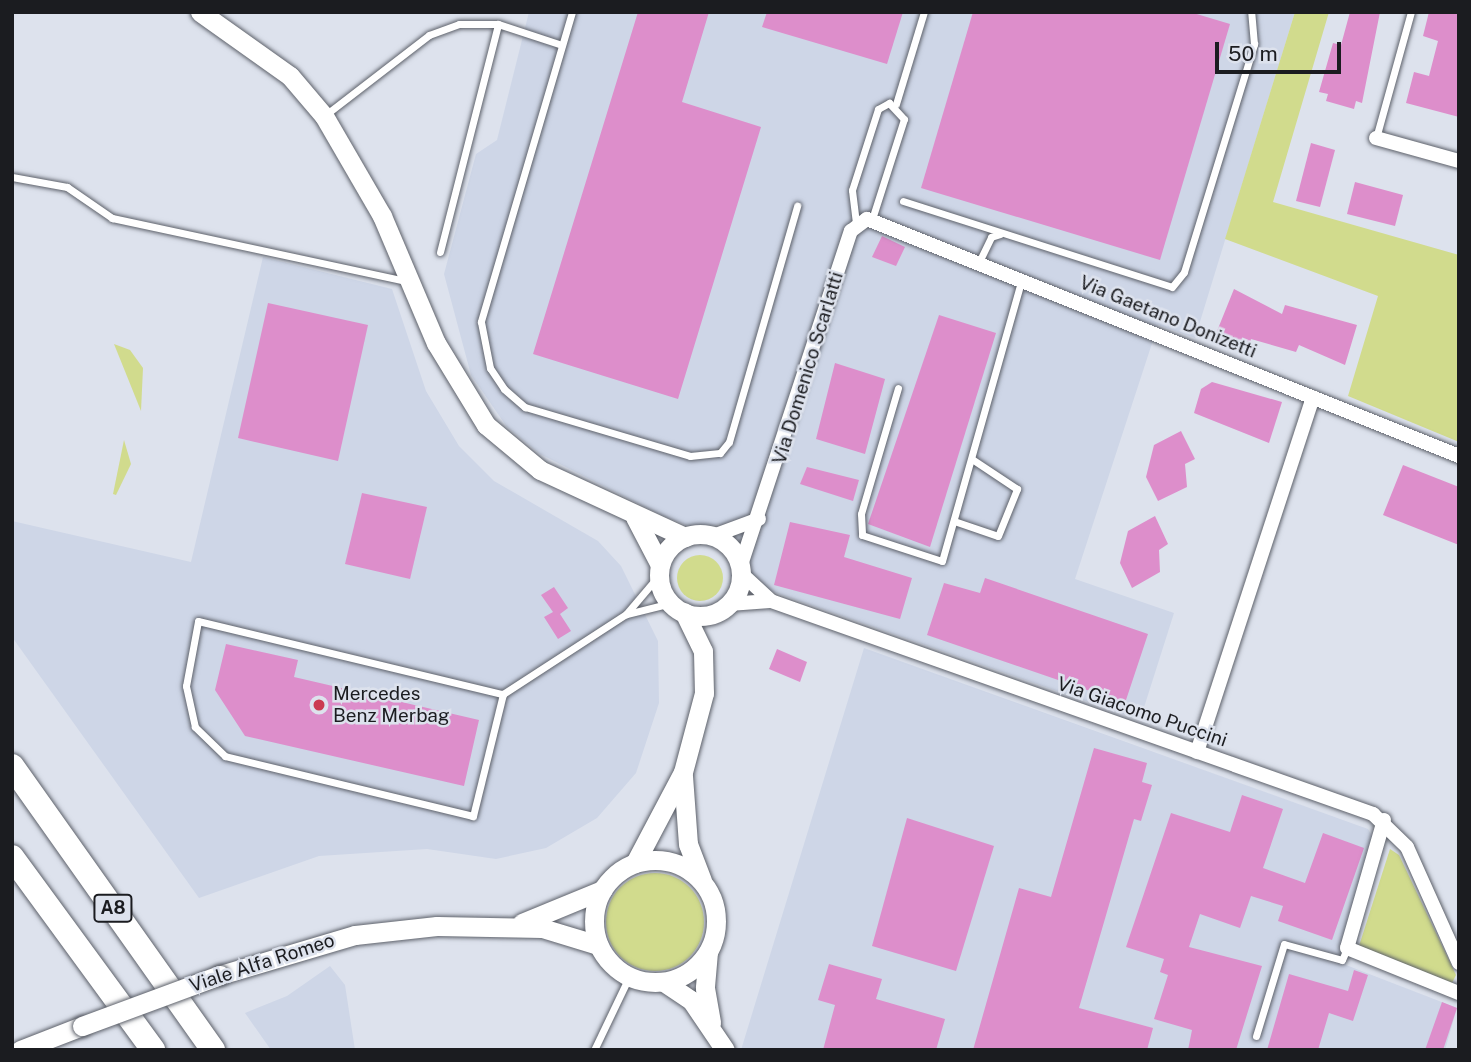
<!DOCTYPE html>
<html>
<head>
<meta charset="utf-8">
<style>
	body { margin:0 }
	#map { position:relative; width:1471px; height:1062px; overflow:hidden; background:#dde2ed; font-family:"Public Sans",sans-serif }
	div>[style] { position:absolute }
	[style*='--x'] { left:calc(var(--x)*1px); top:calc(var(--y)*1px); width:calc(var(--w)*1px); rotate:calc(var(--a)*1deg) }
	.built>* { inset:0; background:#ced6e7 }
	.green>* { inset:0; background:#d1db8d }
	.round { border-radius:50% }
	.building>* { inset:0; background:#dd8ecb }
	.roads { filter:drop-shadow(0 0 2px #5d616a) drop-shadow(0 0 2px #5d616a) }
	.service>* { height:7px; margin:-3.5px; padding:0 3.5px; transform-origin:3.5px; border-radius:3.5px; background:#fff }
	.minor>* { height:14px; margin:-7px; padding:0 7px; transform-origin:7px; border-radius:7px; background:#fff }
	.secondary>* { height:19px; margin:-9.5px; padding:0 9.5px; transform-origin:9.5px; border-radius:9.5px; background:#fff }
	.secondary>.ring { margin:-9.5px; padding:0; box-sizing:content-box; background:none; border:19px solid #fff; border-radius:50% }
	.motorway>* { height:24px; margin:-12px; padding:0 12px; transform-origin:12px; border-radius:12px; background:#fff }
	.bridges { filter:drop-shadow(0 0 2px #5d616a) drop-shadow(0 0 2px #5d616a) }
	.secondary-bridge>* { height:19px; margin:-9.5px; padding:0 9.5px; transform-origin:9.5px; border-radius:9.5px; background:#fff }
	.dots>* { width:19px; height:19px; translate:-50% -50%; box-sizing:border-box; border:4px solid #dde2ed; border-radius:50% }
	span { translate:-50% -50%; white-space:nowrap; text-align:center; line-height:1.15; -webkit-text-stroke:5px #dde2ed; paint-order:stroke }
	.shield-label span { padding:2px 5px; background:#dde2ed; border:2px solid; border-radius:5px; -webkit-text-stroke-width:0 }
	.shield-label { font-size:18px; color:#1b1c20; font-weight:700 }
	.street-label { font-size:19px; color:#1b1c20 }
	.poi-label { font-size:19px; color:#1b1c20 }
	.left { translate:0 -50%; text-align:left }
	.frame { position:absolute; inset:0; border:14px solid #1b1c20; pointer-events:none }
	.scale { position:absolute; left:1215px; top:42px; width:126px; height:32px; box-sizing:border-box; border:4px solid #1b1c20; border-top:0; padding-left:9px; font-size:21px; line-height:24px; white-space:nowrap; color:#1b1c20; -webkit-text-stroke:5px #dde2ed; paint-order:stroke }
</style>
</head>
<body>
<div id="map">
	<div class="built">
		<div style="clip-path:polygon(529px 12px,1295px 12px,1195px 338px,1158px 325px,1075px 579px,1174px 613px,1140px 720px,765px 589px,753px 580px,747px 550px,719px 524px,697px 529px,663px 516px,540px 454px,507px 427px,471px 375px,444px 274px,476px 154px,497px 140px)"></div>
		<div style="clip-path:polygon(263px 257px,392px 289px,426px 391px,459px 446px,494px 481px,598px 541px,621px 566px,658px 641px,659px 703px,636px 773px,597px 818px,546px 848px,496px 859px,427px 849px,319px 856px,199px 898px,12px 637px,12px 521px,191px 562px)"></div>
		<div style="clip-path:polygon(864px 648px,1368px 829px,1374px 839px,1344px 950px,1346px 965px,1457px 1008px,1445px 1050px,741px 1050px)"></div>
		<div style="clip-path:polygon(330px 966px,345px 985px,355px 1050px,271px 1050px,245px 1013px,287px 996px)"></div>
	</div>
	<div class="green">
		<div style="clip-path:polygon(1295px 12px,1329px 12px,1273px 202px,1459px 255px,1459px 442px,1348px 396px,1378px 296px,1225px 239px)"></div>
		<div style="clip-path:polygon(114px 344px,130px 350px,143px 368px,141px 411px)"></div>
		<div style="clip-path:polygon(124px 440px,131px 464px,116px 495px,113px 494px)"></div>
		<div class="round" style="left:677px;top:555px;width:46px;height:46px"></div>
		<div style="clip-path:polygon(1390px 849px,1399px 855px,1456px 975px,1452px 983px,1359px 946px)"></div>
		<div class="round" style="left:606px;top:873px;width:98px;height:98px"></div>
	</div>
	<div class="building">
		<div style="clip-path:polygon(638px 12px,709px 12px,682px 102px,761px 127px,678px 399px,533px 354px)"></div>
		<div style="clip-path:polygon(767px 12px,903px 12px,887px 64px,762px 27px)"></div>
		<div style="clip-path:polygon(973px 12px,1190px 12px,1230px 24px,1160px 260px,921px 188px)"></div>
		<div style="clip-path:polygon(1350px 12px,1380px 12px,1362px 103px,1356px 101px,1354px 109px,1326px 101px,1328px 94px,1319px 92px,1333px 43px,1341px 45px)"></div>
		<div style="clip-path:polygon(1429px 12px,1459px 12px,1459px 117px,1406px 103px,1414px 72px,1429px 76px,1438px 41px,1423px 36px)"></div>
		<div style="clip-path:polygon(1311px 143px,1335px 150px,1320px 207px,1296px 201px)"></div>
		<div style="clip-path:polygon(1355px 182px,1403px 195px,1395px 226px,1347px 214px)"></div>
		<div style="clip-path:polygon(882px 236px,905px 247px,896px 266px,872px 257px)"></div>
		<div style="clip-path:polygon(1234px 289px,1282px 314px,1285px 305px,1357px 325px,1345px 365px,1299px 345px,1296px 352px,1251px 339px,1248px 349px,1215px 336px)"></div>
		<div style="clip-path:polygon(268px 303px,368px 325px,338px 461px,238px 438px)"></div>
		<div style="clip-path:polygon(939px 315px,996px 333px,930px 547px,868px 524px)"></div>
		<div style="clip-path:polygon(835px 363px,885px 379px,865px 454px,816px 439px)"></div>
		<div style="clip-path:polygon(1212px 382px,1282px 402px,1269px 443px,1194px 413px,1201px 389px)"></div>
		<div style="clip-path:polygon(1181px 431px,1195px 459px,1185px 464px,1187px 487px,1158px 501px,1146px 477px,1154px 445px)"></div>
		<div style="clip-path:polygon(1403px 465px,1459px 487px,1459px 545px,1383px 515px)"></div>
		<div style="clip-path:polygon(807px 467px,859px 480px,853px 501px,800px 484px)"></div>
		<div style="clip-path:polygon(362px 493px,427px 507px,410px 579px,345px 564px)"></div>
		<div style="clip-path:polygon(1155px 516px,1168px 544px,1159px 550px,1160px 572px,1132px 588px,1120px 563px,1128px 531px)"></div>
		<div style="clip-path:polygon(790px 522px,850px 535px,844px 557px,912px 578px,900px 619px,774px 585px)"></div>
		<div style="clip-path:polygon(985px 578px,1148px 634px,1125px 703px,927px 635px,944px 583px,980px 593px)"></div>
		<div style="clip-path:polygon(554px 587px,568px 608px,560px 614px,571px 631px,558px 639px,544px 617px,553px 612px,541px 595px)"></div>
		<div style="clip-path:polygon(226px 644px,298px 660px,294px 677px,479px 720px,464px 786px,245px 736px,215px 690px)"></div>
		<div style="clip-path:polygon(777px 649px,807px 662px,800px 682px,769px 669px)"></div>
		<div style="clip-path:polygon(1094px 748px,1147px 763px,1142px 782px,1152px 785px,1141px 821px,1134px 819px,1079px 1008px,1153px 1028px,1147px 1050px,973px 1050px,1019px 888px,1051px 897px)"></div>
		<div style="clip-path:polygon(1242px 795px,1283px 809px,1263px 868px,1305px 883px,1323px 833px,1364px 848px,1332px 940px,1278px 921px,1283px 906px,1251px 896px,1240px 928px,1200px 914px,1189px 947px,1262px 966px,1236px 1050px,1188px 1050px,1192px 1030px,1154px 1019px,1168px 975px,1160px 972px,1164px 959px,1126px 947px,1171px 813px,1230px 832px)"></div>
		<div style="clip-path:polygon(907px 818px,994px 846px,956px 971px,872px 946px)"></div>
		<div style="clip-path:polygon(829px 964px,882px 979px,876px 999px,945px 1019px,936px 1050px,823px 1050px,835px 1005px,818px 1000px)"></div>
		<div style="clip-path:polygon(1354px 970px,1368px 975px,1353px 1021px,1329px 1013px,1318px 1050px,1267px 1050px,1289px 974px,1348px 991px)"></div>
		<div style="clip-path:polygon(1442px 1002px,1457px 1008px,1443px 1050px,1425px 1050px)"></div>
	</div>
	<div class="roads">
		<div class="service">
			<div style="--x:572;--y:12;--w:323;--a:106.4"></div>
			<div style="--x:481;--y:322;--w:47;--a:78.9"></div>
			<div style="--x:490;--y:368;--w:25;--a:56"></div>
			<div style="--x:504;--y:389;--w:28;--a:41"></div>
			<div style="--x:525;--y:407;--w:172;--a:16.5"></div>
			<div style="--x:690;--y:456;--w:30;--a:-6"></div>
			<div style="--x:720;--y:453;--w:14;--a:-51"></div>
			<div style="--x:729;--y:442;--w:246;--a:-73.9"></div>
			<div style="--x:896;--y:104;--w:96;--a:-73.1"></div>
			<div style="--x:324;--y:116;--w:133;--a:-37.6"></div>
			<div style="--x:429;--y:35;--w:32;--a:-20"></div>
			<div style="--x:459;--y:24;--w:39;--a:0"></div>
			<div style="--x:1376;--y:138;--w:131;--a:-74.5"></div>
			<div style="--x:12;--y:177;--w:56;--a:10.3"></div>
			<div style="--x:67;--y:187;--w:55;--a:34.6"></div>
			<div style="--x:112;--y:218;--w:301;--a:12.1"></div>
			<div style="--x:903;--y:201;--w:282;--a:17.7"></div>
			<div style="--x:1172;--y:287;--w:19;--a:-51"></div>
			<div style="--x:1184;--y:272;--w:239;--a:-72.9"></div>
			<div style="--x:1254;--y:44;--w:32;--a:-95"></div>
			<div style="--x:856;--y:223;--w:33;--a:-97"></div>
			<div style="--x:852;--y:190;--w:85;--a:-72.2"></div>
			<div style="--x:878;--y:109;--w:13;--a:-29"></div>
			<div style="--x:889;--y:103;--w:22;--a:47"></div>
			<div style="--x:904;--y:119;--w:105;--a:107.7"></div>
			<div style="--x:440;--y:252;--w:235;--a:-75.7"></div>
			<div style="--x:498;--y:24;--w:67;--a:18.2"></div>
			<div style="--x:979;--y:262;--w:28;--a:-64"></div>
			<div style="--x:991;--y:237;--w:9;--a:-18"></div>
			<div style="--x:898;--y:388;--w:131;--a:106.4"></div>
			<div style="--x:861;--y:514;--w:21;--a:87"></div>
			<div style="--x:862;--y:535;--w:84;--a:18"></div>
			<div style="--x:942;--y:561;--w:293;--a:-74.2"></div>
			<div style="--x:954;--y:521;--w:46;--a:18.8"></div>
			<div style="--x:998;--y:536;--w:51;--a:-68"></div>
			<div style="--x:1017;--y:489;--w:54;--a:-146.3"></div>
			<div style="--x:627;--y:614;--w:45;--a:-14"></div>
			<div style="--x:503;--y:694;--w:126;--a:103.8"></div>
			<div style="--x:473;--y:816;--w:255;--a:-166.4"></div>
			<div style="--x:225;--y:756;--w:42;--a:-136"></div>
			<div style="--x:195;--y:727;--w:42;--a:-102.4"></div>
			<div style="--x:186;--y:686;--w:66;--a:-79.5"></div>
			<div style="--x:198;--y:621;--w:314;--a:13.5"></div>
			<div style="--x:503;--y:694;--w:147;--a:-33"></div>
			<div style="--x:626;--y:614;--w:52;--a:-49.6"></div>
			<div style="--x:1256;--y:1036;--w:96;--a:-73.1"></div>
			<div style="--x:1284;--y:944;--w:60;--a:15.4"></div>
			<div style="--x:1342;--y:960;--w:13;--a:-67"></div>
			<div style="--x:594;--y:1050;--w:81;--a:-64.4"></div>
		</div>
		<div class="minor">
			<div style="--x:1376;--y:138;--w:86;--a:15.5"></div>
			<div style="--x:713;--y:536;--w:49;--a:-20.3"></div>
			<div style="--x:740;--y:568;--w:355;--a:-71.8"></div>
			<div style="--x:851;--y:231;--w:20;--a:-37"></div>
			<div style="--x:867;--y:219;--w:638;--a:21.82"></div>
			<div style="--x:741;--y:573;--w:41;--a:43"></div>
			<div style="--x:771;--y:601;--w:639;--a:19.48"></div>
			<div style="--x:1373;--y:814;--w:47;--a:44.1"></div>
			<div style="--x:1407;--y:847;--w:127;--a:65.9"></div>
			<div style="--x:729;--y:604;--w:41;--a:-4.2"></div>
			<div style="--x:1197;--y:752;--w:373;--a:-71.9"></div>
			<div style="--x:1384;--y:820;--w:133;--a:106.1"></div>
			<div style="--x:1347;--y:948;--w:121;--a:21.9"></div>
		</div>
		<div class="secondary">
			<div style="--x:200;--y:12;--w:110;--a:35.4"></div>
			<div style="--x:290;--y:76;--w:52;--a:49.6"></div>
			<div style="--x:324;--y:116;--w:116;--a:59.9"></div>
			<div style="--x:382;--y:216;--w:138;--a:67"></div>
			<div style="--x:436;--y:343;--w:96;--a:58.6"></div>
			<div style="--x:486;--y:425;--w:70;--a:39.8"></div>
			<div style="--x:540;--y:470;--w:160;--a:24.8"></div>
			<div style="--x:635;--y:517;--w:54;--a:62.5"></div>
			<div class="ring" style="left:659px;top:534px;width:63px;height:63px"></div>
			<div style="--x:683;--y:776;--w:68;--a:85.8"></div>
			<div style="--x:688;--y:844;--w:39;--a:69"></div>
			<div class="ring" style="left:594px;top:860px;width:103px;height:103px"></div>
			<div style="--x:635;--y:863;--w:103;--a:-62.2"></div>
			<div style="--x:683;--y:772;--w:82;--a:-75.1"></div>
			<div style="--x:704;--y:693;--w:42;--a:-91.4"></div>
			<div style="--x:703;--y:651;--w:43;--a:-116"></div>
			<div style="--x:522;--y:923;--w:87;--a:-22.4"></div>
			<div style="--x:708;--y:952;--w:36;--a:95"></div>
			<div style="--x:705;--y:988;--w:35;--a:80"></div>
			<div style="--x:220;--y:975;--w:141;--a:-16.5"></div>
			<div style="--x:355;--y:935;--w:82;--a:-6.3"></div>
			<div style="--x:437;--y:926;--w:105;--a:1.1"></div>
			<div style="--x:542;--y:928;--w:59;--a:16.9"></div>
			<div style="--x:664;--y:982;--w:32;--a:34"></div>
			<div style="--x:691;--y:1000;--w:60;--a:55.8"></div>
			<div style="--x:20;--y:1050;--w:66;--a:-21.2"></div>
		</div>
		<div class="motorway">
			<div style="--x:12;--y:766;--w:348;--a:54.7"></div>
			<div style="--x:12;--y:857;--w:239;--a:53.8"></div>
		</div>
	</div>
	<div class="bridges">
		<div class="secondary-bridge">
			<div style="--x:82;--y:1026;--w:147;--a:-20.3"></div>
		</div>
	</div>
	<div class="dots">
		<div style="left:319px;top:705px;background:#cb3b50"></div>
	</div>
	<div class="shield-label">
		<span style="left:113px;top:908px">A8</span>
	</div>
	<div class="street-label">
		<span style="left:1168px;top:317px;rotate:22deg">Via Gaetano Donizetti</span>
		<span style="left:808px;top:368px;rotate:-73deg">Via Domenico Scarlatti</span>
		<span style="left:1142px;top:712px;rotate:19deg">Via Giacomo Puccini</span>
		<span style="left:262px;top:963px;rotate:-18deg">Viale Alfa Romeo</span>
	</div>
	<div class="poi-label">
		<span class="left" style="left:333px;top:705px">Mercedes<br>Benz Merbag</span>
	</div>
	<div class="frame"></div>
	<div class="scale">50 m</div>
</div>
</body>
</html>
